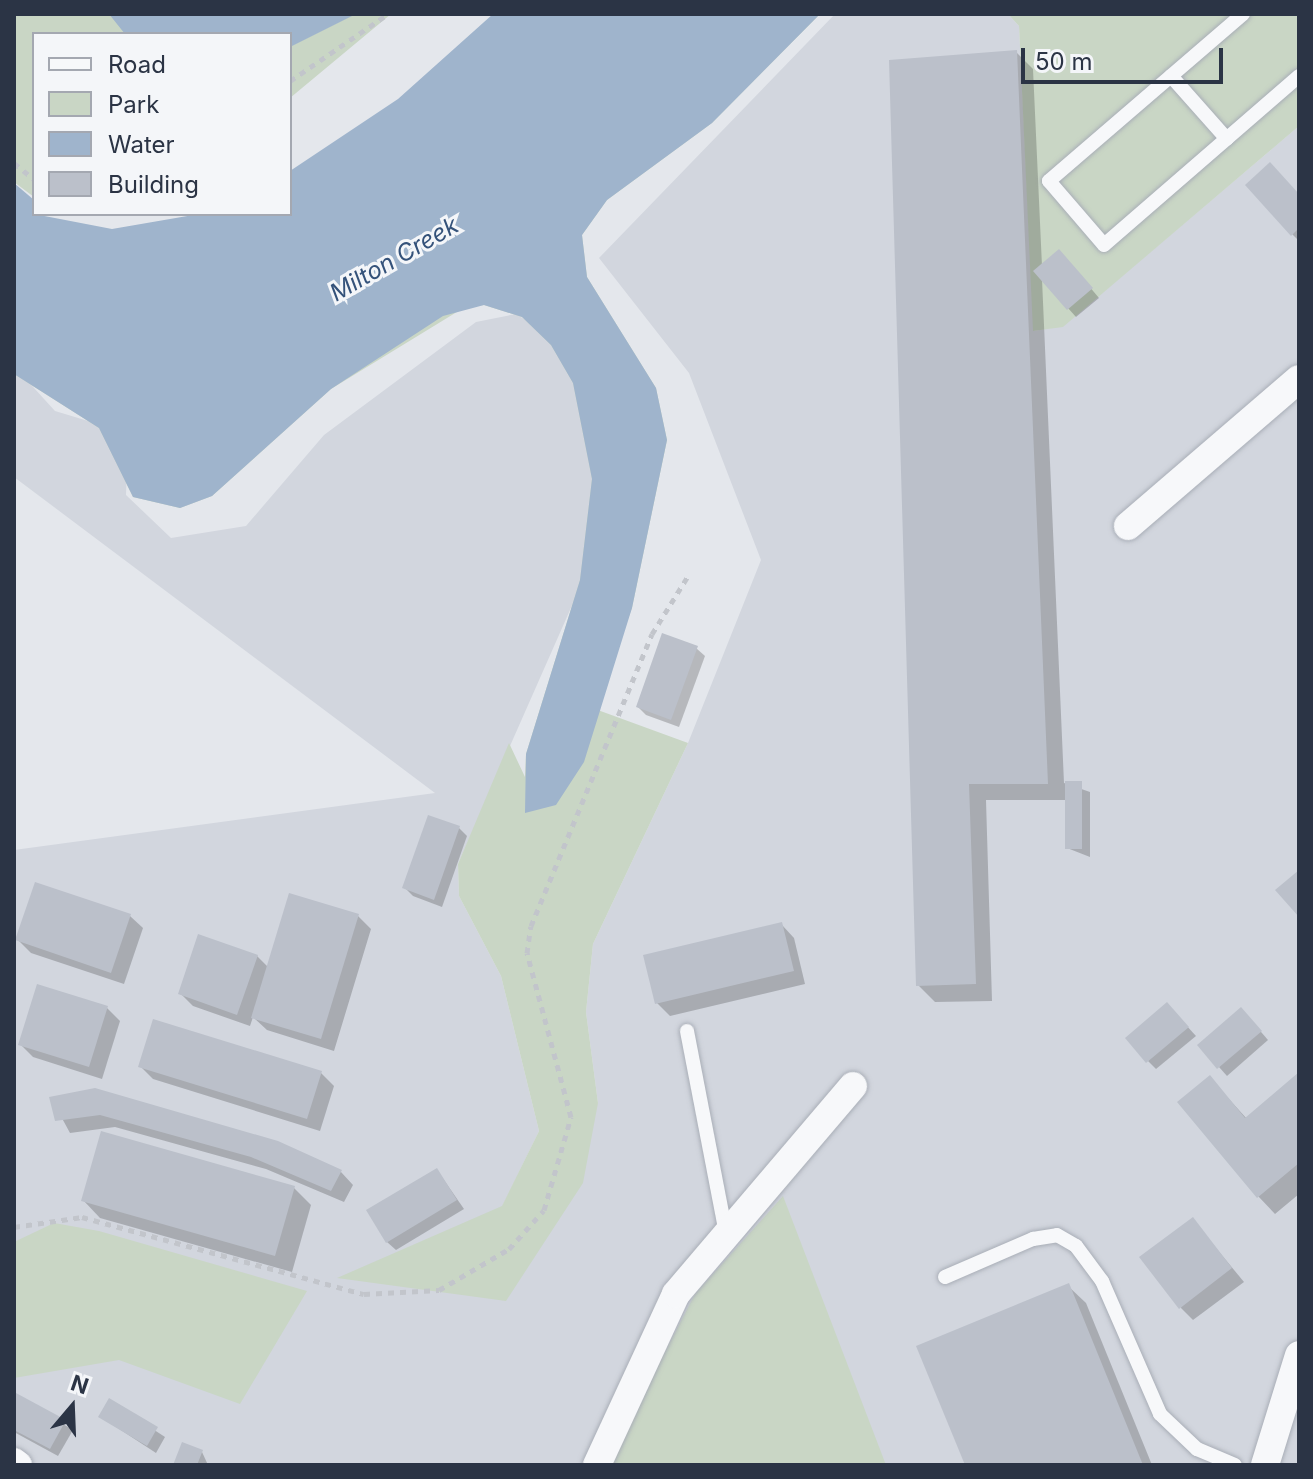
<!DOCTYPE html>
<html>
<head>
<meta charset="utf-8">
<style>
	body { margin:0 }
	#map { position:relative; width:1313px; height:1479px; overflow:hidden; background:#e4e7ec; font-family:Inter,sans-serif }
	div>[style] { position:absolute }
	[style*='--x'] { left:calc(var(--x)*1px); top:calc(var(--y)*1px); width:calc(var(--w)*1px); rotate:calc(var(--a)*1deg) }
	.built>* { inset:0; background:#d2d6de }
	.green>* { inset:0; background:#c9d6c5 }
	.water>* { inset:0; background:#9fb4cc }
	.shadow>* { inset:0; background:#0003 }
	.building>* { inset:0; background:#bbc0ca }
	.path>* { height:5px; margin-top:-2.5px; transform-origin:0; background:repeating-linear-gradient(90deg,#c2c5cb 0 6px,transparent 0 12px) }
	.roads { filter:drop-shadow(0 0 2px #a9aeb7) drop-shadow(0 0 2px #a9aeb7) }
	.service>* { height:14px; margin:-7px; padding:0 7px; transform-origin:7px; border-radius:7px; background:#f7f8fa }
	.minor>* { height:28px; margin:-14px; padding:0 14px; transform-origin:14px; border-radius:14px; background:#f7f8fa }
	span { translate:-50% -50%; white-space:nowrap; text-align:center; line-height:1.15; -webkit-text-stroke:6px #f4f6f9; paint-order:stroke }
	.water-label { font-size:24px; color:#34527a; font-style:italic }
	.frame { position:absolute; inset:0; border:16px solid #2b3445; pointer-events:none }
	.legend { position:absolute; left:32px; top:32px; width:260px; height:184px; box-sizing:border-box; background:#f4f6f9; border:2px solid #a4a8b1; margin:0; padding:10px 14px; list-style:none; font-size:24px; color:#2b3445 }
	.legend li { display:flex; align-items:center; gap:16px; height:40px }
	.legend b { width:40px; border:2px solid #a4a8b1 }
	.north { position:absolute; left:32px; top:1367px; width:80px; height:80px; -webkit-text-stroke:6px #f4f6f9; paint-order:stroke; rotate:19deg; font-size:22px; font-weight:700; line-height:32px; text-align:center; color:#2b3445 }
	.north::after { content:''; display:block; margin:auto; width:28px; height:36px; background:#2b3445; clip-path:polygon(50% 0,100% 100%,50% 72%,0 100%) }
	.scale { position:absolute; left:1021px; top:48px; width:202px; height:36px; box-sizing:border-box; border:4px solid #2b3445; border-top:0; padding-left:10px; font-size:24px; line-height:28px; white-space:nowrap; color:#2b3445; -webkit-text-stroke:6px #f4f6f9; paint-order:stroke }
</style>
</head>
<body>
<div id="map">
	<div class="built">
		<div style="clip-path:polygon(835px 14px,1008px 14px,1019px 26px,1034px 331px,1063px 326px,1299px 126px,1299px 1465px,14px 1465px,14px 850px,435px 793px,14px 477px,14px 366px,55px 411px,128px 433px,126px 495px,171px 538px,246px 526px,324px 435px,476px 322px,516px 314px,573px 349px,608px 393px,600px 542px,458px 864px,459px 896px,501px 976px,539px 1131px,503px 1205px,598px 1103px,586px 1012px,593px 944px,688px 743px,761px 560px,689px 373px,599px 258px)"></div>
	</div>
	<div class="green">
		<div style="clip-path:polygon(14px 14px,391px 14px,290px 98px,290px 34px,34px 34px,34px 197px,14px 182px)"></div>
		<div style="clip-path:polygon(820px 14px,712px 123px,607px 200px,582px 235px,587px 277px,656px 388px,667px 440px,632px 608px,595px 709px,688px 743px,593px 944px,586px 1012px,598px 1103px,583px 1183px,506px 1301px,337px 1278px,502px 1206px,539px 1131px,501px 976px,459px 896px,458px 864px,509px 743px,525px 777px,526px 754px,580px 580px,592px 479px,573px 383px,551px 345px,522px 317px,484px 305px,465px 307px,331px 389px,212px 496px,180px 508px,133px 497px,99px 428px,14px 374px)"></div>
		<div style="clip-path:polygon(1008px 14px,1299px 14px,1299px 126px,1063px 327px,1033px 331px,1019px 26px)"></div>
		<div style="clip-path:polygon(783px 1196px,886px 1465px,606px 1465px,695px 1294px)"></div>
		<div style="clip-path:polygon(54px 1223px,99px 1231px,307px 1291px,240px 1404px,119px 1360px,14px 1378px,14px 1242px)"></div>
	</div>
	<div class="water">
		<div style="clip-path:polygon(109px 14px,356px 14px,290px 47px,290px 34px,125px 34px)"></div>
		<div style="clip-path:polygon(493px 14px,820px 14px,712px 123px,607px 200px,582px 235px,587px 277px,656px 388px,667px 440px,632px 608px,584px 762px,556px 805px,525px 813px,526px 754px,580px 580px,592px 479px,573px 383px,551px 345px,522px 317px,484px 305px,443px 316px,331px 389px,212px 496px,180px 508px,133px 497px,99px 428px,14px 374px,14px 183px,34px 200px,34px 214px,112px 229px,199px 214px,290px 214px,290px 171px,398px 99px)"></div>
	</div>
	<div class="shadow">
		<div style="clip-path:polygon(1016px 52px,1033px 69px,1042px 266px,1067px 260px,1099px 298px,1076px 317px,1042px 279px,1064px 783px,1090px 792px,1090px 857px,1067px 848px,1067px 800px,986px 800px,992px 1001px,935px 1002px,918px 985px)"></div>
		<div style="clip-path:polygon(1299px 196px,1299px 241px,1292px 234px)"></div>
		<div style="clip-path:polygon(696px 648px,705px 656px,679px 727px,646px 715px,638px 707px)"></div>
		<div style="clip-path:polygon(459px 828px,467px 836px,442px 907px,413px 896px,404px 887px)"></div>
		<div style="clip-path:polygon(130px 916px,143px 928px,124px 984px,31px 953px,18px 940px)"></div>
		<div style="clip-path:polygon(358px 916px,371px 929px,334px 1051px,267px 1030px,253px 1017px,250px 1026px,193px 1006px,180px 993px,257px 956px,269px 968px)"></div>
		<div style="clip-path:polygon(782px 925px,794px 938px,805px 984px,670px 1016px,657px 1003px)"></div>
		<div style="clip-path:polygon(107px 1008px,120px 1021px,102px 1079px,33px 1057px,20px 1044px)"></div>
		<div style="clip-path:polygon(1175px 1013px,1196px 1036px,1156px 1069px,1148px 1061px)"></div>
		<div style="clip-path:polygon(1249px 1018px,1268px 1040px,1227px 1076px,1219px 1067px)"></div>
		<div style="clip-path:polygon(140px 1066px,321px 1073px,334px 1086px,320px 1131px,153px 1079px)"></div>
		<div style="clip-path:polygon(1299px 1075px,1299px 1194px,1275px 1214px,1258px 1196px,1210px 1078px,1247px 1119px)"></div>
		<div style="clip-path:polygon(51px 1098px,341px 1172px,353px 1185px,344px 1202px,266px 1169px,115px 1127px,70px 1133px)"></div>
		<div style="clip-path:polygon(437px 1170px,464px 1209px,396px 1250px,387px 1242px)"></div>
		<div style="clip-path:polygon(294px 1188px,311px 1205px,292px 1272px,100px 1218px,83px 1200px)"></div>
		<div style="clip-path:polygon(1192px 1219px,1244px 1282px,1193px 1320px,1181px 1308px)"></div>
		<div style="clip-path:polygon(1068px 1286px,1086px 1303px,1152px 1465px,967px 1465px)"></div>
		<div style="clip-path:polygon(16px 1396px,73px 1430px,58px 1456px,14px 1432px)"></div>
		<div style="clip-path:polygon(110px 1401px,165px 1437px,156px 1453px,101px 1417px)"></div>
		<div style="clip-path:polygon(202px 1452px,208px 1465px,175px 1465px)"></div>
	</div>
	<div class="building">
		<div style="clip-path:polygon(1017px 50px,1048px 784px,969px 784px,976px 984px,916px 986px,889px 60px)"></div>
		<div style="clip-path:polygon(1270px 162px,1299px 194px,1299px 228px,1291px 236px,1245px 185px)"></div>
		<div style="clip-path:polygon(1059px 249px,1093px 288px,1067px 310px,1033px 271px)"></div>
		<div style="clip-path:polygon(662px 633px,698px 646px,671px 720px,636px 707px)"></div>
		<div style="clip-path:polygon(1065px 781px,1082px 781px,1082px 849px,1065px 849px)"></div>
		<div style="clip-path:polygon(428px 815px,460px 826px,434px 900px,402px 888px)"></div>
		<div style="clip-path:polygon(1299px 870px,1299px 917px,1275px 890px)"></div>
		<div style="clip-path:polygon(35px 882px,131px 914px,111px 973px,15px 940px)"></div>
		<div style="clip-path:polygon(289px 893px,359px 914px,321px 1039px,251px 1018px)"></div>
		<div style="clip-path:polygon(782px 922px,794px 971px,655px 1004px,643px 955px)"></div>
		<div style="clip-path:polygon(198px 934px,258px 955px,237px 1015px,178px 994px)"></div>
		<div style="clip-path:polygon(37px 984px,108px 1006px,89px 1067px,18px 1045px)"></div>
		<div style="clip-path:polygon(1167px 1002px,1189px 1027px,1146px 1063px,1125px 1038px)"></div>
		<div style="clip-path:polygon(1241px 1007px,1262px 1031px,1217px 1069px,1197px 1045px)"></div>
		<div style="clip-path:polygon(153px 1019px,322px 1071px,307px 1119px,138px 1067px)"></div>
		<div style="clip-path:polygon(1299px 1072px,1299px 1163px,1257px 1198px,1177px 1102px,1210px 1075px,1245px 1118px)"></div>
		<div style="clip-path:polygon(95px 1088px,278px 1141px,342px 1170px,331px 1191px,251px 1157px,100px 1115px,55px 1121px,49px 1097px)"></div>
		<div style="clip-path:polygon(101px 1131px,295px 1186px,275px 1256px,81px 1201px)"></div>
		<div style="clip-path:polygon(437px 1168px,457px 1200px,386px 1243px,366px 1210px)"></div>
		<div style="clip-path:polygon(1193px 1217px,1232px 1268px,1179px 1309px,1139px 1257px)"></div>
		<div style="clip-path:polygon(1069px 1283px,1143px 1465px,965px 1465px,916px 1346px)"></div>
		<div style="clip-path:polygon(16px 1393px,66px 1420px,50px 1449px,14px 1430px)"></div>
		<div style="clip-path:polygon(109px 1398px,158px 1427px,147px 1446px,98px 1417px)"></div>
		<div style="clip-path:polygon(182px 1442px,203px 1450px,197px 1465px,173px 1465px)"></div>
	</div>
	<div class="path">
		<div style="--x:290;--y:81;--w:119;--a:-34.4"></div>
		<div style="--x:14;--y:163;--w:26;--a:39"></div>
		<div style="--x:14;--y:1227;--w:69;--a:-8.4"></div>
		<div style="--x:82;--y:1217;--w:292;--a:15.3"></div>
		<div style="--x:364;--y:1294;--w:75;--a:-3.1"></div>
		<div style="--x:439;--y:1290;--w:81;--a:-30.4"></div>
		<div style="--x:509;--y:1249;--w:52;--a:-48.1"></div>
		<div style="--x:544;--y:1210;--w:97;--a:-73.8"></div>
		<div style="--x:571;--y:1117;--w:170;--a:-105"></div>
		<div style="--x:527;--y:953;--w:27;--a:-82"></div>
		<div style="--x:531;--y:926;--w:316;--a:-67.5"></div>
		<div style="--x:652;--y:634;--w:68;--a:-58.2"></div>
	</div>
	<div class="roads">
		<div class="service">
			<div style="--x:1243;--y:14;--w:256;--a:139.3"></div>
			<div style="--x:1049;--y:181;--w:84;--a:49.3"></div>
			<div style="--x:1104;--y:245;--w:258;--a:-40.9"></div>
			<div style="--x:1171;--y:76;--w:84;--a:48.4"></div>
			<div style="--x:687;--y:1031;--w:207;--a:79.1"></div>
			<div style="--x:945;--y:1277;--w:96;--a:-23.4"></div>
			<div style="--x:1033;--y:1239;--w:24;--a:-9"></div>
			<div style="--x:1057;--y:1235;--w:22;--a:30"></div>
			<div style="--x:1076;--y:1246;--w:44;--a:53.4"></div>
			<div style="--x:1102;--y:1281;--w:145;--a:66.4"></div>
			<div style="--x:1160;--y:1414;--w:51;--a:43.4"></div>
			<div style="--x:1197;--y:1449;--w:41;--a:22.8"></div>
		</div>
		<div class="minor">
			<div style="--x:1128;--y:526;--w:225;--a:-40.7"></div>
			<div style="--x:14;--y:1462;--w:5;--a:37"></div>
			<div style="--x:597;--y:1465;--w:188;--a:-65.2"></div>
			<div style="--x:676;--y:1294;--w:273;--a:-49.6"></div>
			<div style="--x:1265;--y:1465;--w:115;--a:-72.8"></div>
		</div>
	</div>
	<div class="water-label">
		<span style="left:394px;top:259px;rotate:-30deg">Milton Creek</span>
	</div>
	<div class="frame"></div>
	<ul class="legend">
	<li><b style="height:10px;background:#f7f8fa"></b>Road</li>
	<li><b style="height:22px;background:#c9d6c5"></b>Park</li>
	<li><b style="height:22px;background:#9fb4cc"></b>Water</li>
	<li><b style="height:22px;background:#bbc0ca"></b>Building</li>
	</ul>
	<div class="north">N</div>
	<div class="scale">50 m</div>
</div>
</body>
</html>
